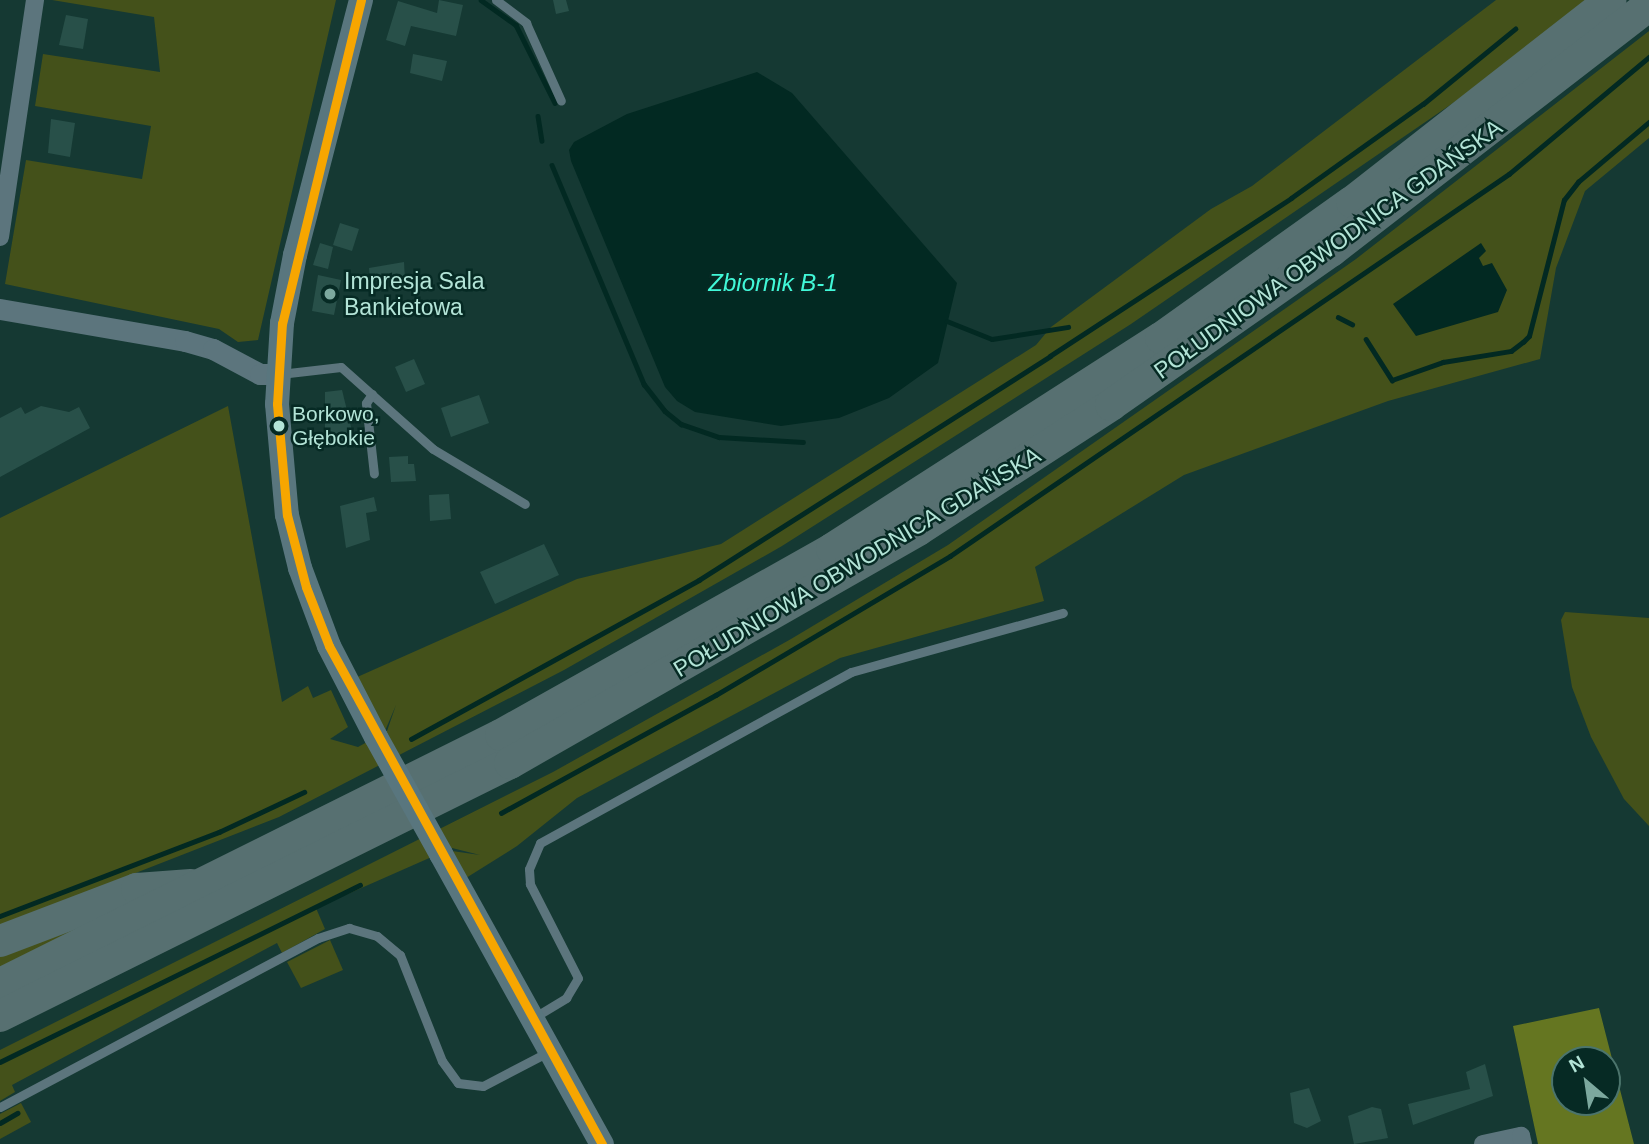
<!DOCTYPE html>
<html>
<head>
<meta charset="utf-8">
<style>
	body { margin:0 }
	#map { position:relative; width:1649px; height:1144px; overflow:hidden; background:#153933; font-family:Helvetica,sans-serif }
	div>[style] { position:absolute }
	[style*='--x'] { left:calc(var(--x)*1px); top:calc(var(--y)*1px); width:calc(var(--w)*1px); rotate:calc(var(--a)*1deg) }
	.green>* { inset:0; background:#44511a }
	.forest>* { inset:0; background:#657621 }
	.water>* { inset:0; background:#022922 }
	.stream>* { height:4.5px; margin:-2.25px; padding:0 2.25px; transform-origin:2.25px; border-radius:2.25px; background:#022922 }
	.building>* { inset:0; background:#285049 }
	.service>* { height:9px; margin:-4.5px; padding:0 4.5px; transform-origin:4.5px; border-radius:4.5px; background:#5c757d }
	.minor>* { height:18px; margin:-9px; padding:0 9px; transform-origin:9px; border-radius:9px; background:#5c757d }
	.tertiary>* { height:21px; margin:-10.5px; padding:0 10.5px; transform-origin:10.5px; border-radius:10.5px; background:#5c757d }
	.secondary>* { height:24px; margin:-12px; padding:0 12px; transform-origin:12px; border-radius:12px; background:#59767e }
	.motorway>* { height:32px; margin:-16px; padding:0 16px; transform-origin:16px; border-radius:16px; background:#577071 }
	.secondary-bridge>* { height:24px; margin:-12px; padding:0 12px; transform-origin:12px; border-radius:12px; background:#59767e }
	.bus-1>* { height:9px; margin:-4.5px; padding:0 4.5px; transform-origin:4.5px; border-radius:4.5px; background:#f7a600 }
	.dots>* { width:19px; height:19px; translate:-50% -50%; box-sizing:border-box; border:4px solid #062a24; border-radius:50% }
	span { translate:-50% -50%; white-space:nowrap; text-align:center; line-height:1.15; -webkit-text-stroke:5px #062a24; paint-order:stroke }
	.bus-label { font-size:21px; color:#b3e4d7 }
	.left { translate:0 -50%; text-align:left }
	.street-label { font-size:23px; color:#b3e4d7 }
	.poi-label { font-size:23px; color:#b3e4d7 }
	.water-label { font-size:24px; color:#41f8d8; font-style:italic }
	.north { position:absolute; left:1551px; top:1046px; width:70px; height:70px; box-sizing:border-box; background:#062a24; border:2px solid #4b746c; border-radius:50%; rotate:331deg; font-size:19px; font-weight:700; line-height:28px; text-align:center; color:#b3e4d7 }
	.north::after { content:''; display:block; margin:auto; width:24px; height:32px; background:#7ca89e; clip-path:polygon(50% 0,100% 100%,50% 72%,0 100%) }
</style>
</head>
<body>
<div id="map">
	<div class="green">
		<div style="clip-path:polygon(52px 0,336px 0,258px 340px,238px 342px,219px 329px,5px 284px,26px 160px,142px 179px,151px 126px,35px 106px,43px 54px,160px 72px,154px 17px)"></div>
		<div style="clip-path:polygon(1496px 0,1587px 0,1472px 90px,1131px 324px,782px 546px,564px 670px,279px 817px,0 926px,0 518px,228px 406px,282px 702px,308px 686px,313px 698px,331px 690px,348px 727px,330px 739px,358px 747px,387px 731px,396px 705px,385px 731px,355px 678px,577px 579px,721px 544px,1036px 345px,1051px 327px,1211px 209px,1252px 186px)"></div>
		<div style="clip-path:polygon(1649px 31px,1649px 138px,1585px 191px,1556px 268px,1540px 359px,1388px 401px,1184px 475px,1035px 567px,1044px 601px,840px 658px,577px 798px,517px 846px,466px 878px,452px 851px,480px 855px,452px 848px,316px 908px,325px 929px,282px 953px,277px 943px,12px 1085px,15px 1092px,0 1101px,0 1050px,553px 772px,791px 639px,948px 545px,1356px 259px)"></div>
		<div style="clip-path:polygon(1565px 612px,1649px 618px,1649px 826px,1624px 799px,1591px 737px,1572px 687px,1561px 620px)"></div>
		<div style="clip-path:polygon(131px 901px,0 969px,0 953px)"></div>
		<div style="clip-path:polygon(330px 940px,343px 970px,301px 988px,287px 962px)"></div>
		<div style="clip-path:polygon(21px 1103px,31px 1122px,0 1139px,0 1114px)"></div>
	</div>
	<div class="forest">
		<div style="clip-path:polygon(evenodd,1599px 1008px,1634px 1144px,1538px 1144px,1513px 1026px,1599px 1008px,1565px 1060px,1607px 1060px,1607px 1102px,1565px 1102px,1565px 1060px)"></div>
	</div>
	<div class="water">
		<div style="clip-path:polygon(757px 72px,792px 93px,957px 283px,938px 363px,889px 398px,839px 418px,781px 426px,695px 412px,677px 401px,665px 387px,571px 161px,569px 150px,574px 142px,627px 114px)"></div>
		<div style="clip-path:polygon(1481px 243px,1486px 251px,1479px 258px,1483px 266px,1492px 263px,1507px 290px,1498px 312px,1416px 336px,1393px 304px)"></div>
	</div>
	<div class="stream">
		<div style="--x:481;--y:0;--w:43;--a:35.5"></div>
		<div style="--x:516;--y:25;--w:87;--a:63.4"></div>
		<div style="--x:538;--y:116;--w:25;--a:81"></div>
		<div style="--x:552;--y:165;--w:238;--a:67.2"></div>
		<div style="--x:644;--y:384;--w:34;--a:52"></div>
		<div style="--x:665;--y:411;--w:21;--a:39"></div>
		<div style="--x:681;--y:424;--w:40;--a:18.9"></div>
		<div style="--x:719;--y:437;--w:84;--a:3.4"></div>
		<div style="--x:1338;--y:317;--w:16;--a:27"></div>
		<div style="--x:947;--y:321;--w:48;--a:21.8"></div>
		<div style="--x:992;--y:339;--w:77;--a:-9"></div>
		<div style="--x:1366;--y:339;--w:49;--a:57.6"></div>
		<div style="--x:1392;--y:380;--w:54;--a:-19.4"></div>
		<div style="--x:1443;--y:362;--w:69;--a:-9.2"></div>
		<div style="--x:1511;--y:351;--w:15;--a:-37"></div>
		<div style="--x:1523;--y:342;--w:8;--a:-45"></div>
		<div style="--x:1529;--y:336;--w:140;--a:-75.6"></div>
		<div style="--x:1564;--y:200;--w:23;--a:-52"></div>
		<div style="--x:1578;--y:182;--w:93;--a:-40.2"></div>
		<div style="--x:411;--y:739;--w:329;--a:-28.9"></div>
		<div style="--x:699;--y:580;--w:416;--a:-32.5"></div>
		<div style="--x:1050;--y:356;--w:288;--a:-33.2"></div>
		<div style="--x:1291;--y:198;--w:162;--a:-35.5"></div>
		<div style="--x:1423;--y:104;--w:119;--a:-39.2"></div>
		<div style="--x:501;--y:813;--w:245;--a:-28.8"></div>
		<div style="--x:716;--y:695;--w:272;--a:-30.7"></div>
		<div style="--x:950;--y:556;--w:677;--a:-34.35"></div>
		<div style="--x:1509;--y:174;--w:182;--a:-39.9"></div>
		<div style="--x:0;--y:916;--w:235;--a:-21"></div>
		<div style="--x:219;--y:832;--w:94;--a:-25.2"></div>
		<div style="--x:0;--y:1062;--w:401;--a:-26.2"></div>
		<div style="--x:0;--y:1123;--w:20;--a:-30"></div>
	</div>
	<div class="building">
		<div style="clip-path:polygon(439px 0,463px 5px,456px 36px,411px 26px,405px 46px,386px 40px,398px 1px,437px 13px)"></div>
		<div style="clip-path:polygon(553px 0,566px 0,569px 11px,556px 14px)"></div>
		<div style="clip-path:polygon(66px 15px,88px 19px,83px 49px,59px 45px)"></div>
		<div style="clip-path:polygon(413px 54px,447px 61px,442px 81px,410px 73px)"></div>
		<div style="clip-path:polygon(51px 119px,75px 123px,70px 157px,48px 153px)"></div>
		<div style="clip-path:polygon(340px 223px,359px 229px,352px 251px,333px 245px)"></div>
		<div style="clip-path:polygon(320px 243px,333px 247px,328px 269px,313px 265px)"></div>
		<div style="clip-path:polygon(404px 262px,405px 280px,370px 281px,369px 268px)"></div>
		<div style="clip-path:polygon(318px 275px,341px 280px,334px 315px,312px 311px)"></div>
		<div style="clip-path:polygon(414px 359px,425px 384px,406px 392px,395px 367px)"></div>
		<div style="clip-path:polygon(342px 390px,354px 439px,325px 443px,325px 392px)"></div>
		<div style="clip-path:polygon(479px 395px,489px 423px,451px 437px,441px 408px)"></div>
		<div style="clip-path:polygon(41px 406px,69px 412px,79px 407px,90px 428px,0 477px,0 418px,21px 407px,25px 414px)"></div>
		<div style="clip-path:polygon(408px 456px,408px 464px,414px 464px,416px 481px,391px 482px,389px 457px)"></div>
		<div style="clip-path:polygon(449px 494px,451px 519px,430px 521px,429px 495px)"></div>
		<div style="clip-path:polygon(374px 497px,377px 511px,366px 513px,370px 540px,346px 548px,340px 506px)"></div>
		<div style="clip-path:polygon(544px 544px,559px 575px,495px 604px,480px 572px)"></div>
		<div style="clip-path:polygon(1485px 1064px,1493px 1096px,1413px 1125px,1408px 1104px,1470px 1089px,1466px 1072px)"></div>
		<div style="clip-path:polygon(1309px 1088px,1321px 1121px,1307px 1128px,1294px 1123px,1290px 1093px)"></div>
		<div style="clip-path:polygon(1372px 1107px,1381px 1109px,1388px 1138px,1354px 1144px,1348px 1116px)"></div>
	</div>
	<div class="service">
		<div style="--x:496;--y:0;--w:38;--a:37"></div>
		<div style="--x:526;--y:23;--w:85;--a:65.8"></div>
		<div style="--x:280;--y:374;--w:61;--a:-6.5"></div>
		<div style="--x:341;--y:367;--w:123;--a:41.7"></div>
		<div style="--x:433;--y:449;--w:107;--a:30.9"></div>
		<div style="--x:372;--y:394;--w:11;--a:124"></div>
		<div style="--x:366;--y:403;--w:71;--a:83.6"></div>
		<div style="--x:533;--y:1018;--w:39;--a:-31"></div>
		<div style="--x:566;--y:998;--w:23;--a:-59"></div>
		<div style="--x:578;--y:978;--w:106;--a:-117.1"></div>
		<div style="--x:530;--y:884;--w:15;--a:-94"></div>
		<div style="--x:529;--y:869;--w:28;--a:-67"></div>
		<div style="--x:540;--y:843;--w:355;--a:-28.8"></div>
		<div style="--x:851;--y:672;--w:220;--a:-15.6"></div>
		<div style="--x:0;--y:1107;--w:360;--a:-28"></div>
		<div style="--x:318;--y:938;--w:33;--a:-18"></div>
		<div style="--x:349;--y:928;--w:29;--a:16"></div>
		<div style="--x:377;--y:936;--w:30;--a:40"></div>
		<div style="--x:400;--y:955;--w:114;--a:68.4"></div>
		<div style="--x:442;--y:1061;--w:27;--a:54"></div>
		<div style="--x:458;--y:1083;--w:25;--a:7"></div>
		<div style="--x:483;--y:1086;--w:73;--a:-27.6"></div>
	</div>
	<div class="minor">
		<div style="--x:0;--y:237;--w:240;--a:-81.6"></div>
		<div style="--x:1483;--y:1144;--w:39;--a:-12"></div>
		<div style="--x:1521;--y:1136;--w:8;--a:76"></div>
	</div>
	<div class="tertiary">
		<div style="--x:0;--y:309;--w:188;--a:9.8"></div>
		<div style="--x:185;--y:341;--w:29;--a:16"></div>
		<div style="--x:213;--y:349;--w:53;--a:28"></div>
		<div style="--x:260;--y:374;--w:18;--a:0"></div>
	</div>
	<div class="secondary">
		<div style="--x:361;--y:0;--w:263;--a:104.5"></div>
		<div style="--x:295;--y:255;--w:69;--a:100.8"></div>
		<div style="--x:282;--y:323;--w:81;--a:93.5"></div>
		<div style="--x:277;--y:404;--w:111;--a:84.9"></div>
		<div style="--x:287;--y:515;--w:55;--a:76.2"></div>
		<div style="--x:300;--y:568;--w:83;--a:69.6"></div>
		<div style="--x:329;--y:646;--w:102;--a:62.7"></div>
		<div style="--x:441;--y:854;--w:332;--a:61"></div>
	</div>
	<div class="motorway">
		<div style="--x:0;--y:941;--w:147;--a:-20.8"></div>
		<div style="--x:137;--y:889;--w:54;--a:-4.2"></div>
		<div style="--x:0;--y:984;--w:559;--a:-26.43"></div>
		<div style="--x:501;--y:735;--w:380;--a:-29.3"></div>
		<div style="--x:832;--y:549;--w:391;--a:-32.7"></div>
		<div style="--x:1161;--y:338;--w:234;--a:-35.5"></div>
		<div style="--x:1352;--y:202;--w:328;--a:-38"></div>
		<div style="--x:0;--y:1016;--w:569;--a:-26.39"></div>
		<div style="--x:510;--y:763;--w:470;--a:-29.7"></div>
		<div style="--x:918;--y:530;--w:230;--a:-32.9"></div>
		<div style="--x:1111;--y:405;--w:269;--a:-35"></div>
		<div style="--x:1331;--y:251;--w:402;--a:-37.7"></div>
	</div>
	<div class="secondary-bridge">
		<div style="--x:376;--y:737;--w:134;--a:60.9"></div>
	</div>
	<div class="bus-1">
		<div style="--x:361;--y:0;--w:333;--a:103.7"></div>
		<div style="--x:282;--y:323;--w:81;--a:93.5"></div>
		<div style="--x:277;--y:404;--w:111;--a:84.9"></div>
		<div style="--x:287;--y:515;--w:74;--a:75.2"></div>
		<div style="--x:306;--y:587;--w:63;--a:68.7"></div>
		<div style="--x:329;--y:646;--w:568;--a:61.27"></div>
	</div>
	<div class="dots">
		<div style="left:330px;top:294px;background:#7ca89e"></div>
		<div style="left:279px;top:426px;background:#b3e4d7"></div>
	</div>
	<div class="bus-label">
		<span class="left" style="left:292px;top:426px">Borkowo,<br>Głębokie</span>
	</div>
	<div class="street-label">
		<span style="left:1328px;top:249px;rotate:-36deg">POŁUDNIOWA OBWODNICA GDAŃSKA</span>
		<span style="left:857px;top:562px;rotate:-31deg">POŁUDNIOWA OBWODNICA GDAŃSKA</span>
	</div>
	<div class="poi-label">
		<span class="left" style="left:344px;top:294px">Impresja Sala<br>Bankietowa</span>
	</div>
	<div class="water-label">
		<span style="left:773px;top:283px">Zbiornik B-1</span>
	</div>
	<div class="north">N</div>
</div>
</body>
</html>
